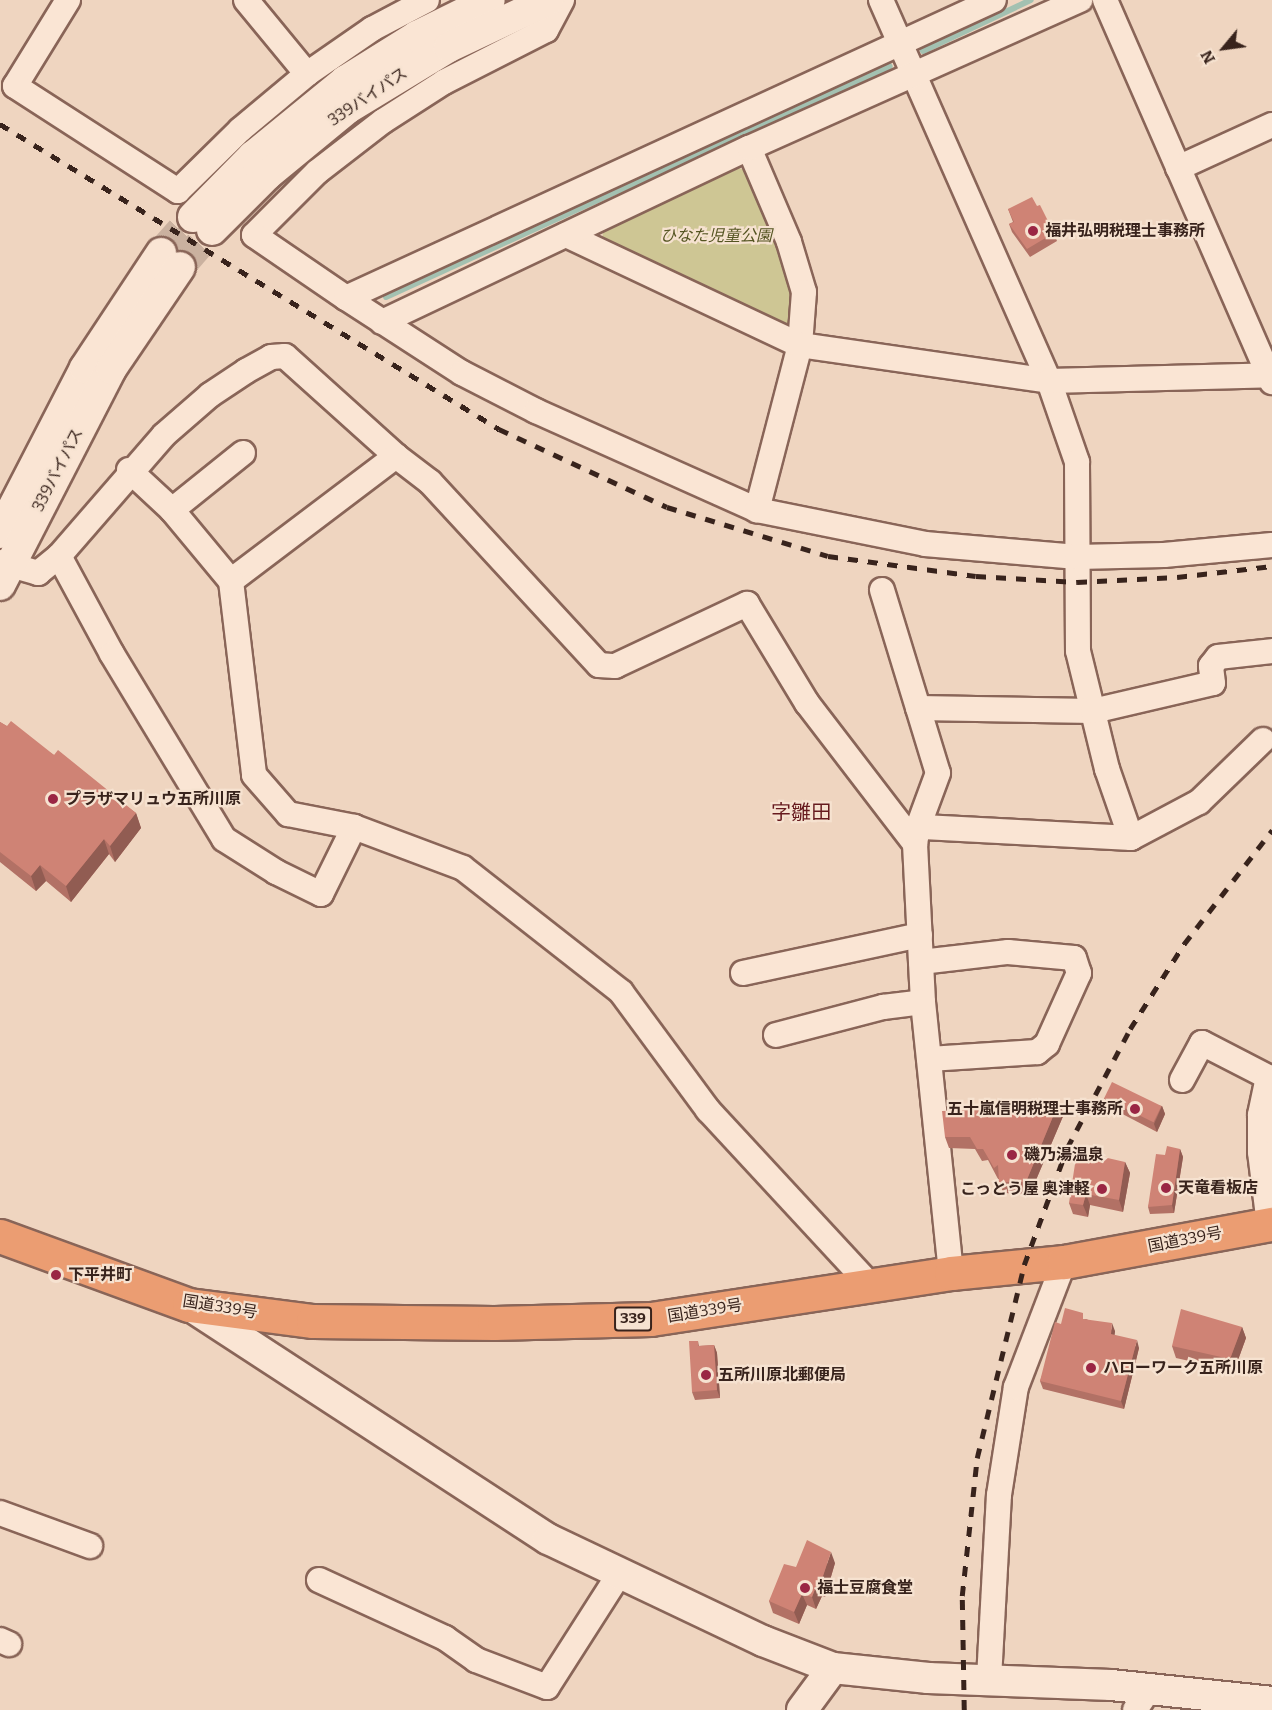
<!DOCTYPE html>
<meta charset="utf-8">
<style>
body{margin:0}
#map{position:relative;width:1272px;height:1710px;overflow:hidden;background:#efd5c0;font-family:Bitter,"Noto Sans JP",serif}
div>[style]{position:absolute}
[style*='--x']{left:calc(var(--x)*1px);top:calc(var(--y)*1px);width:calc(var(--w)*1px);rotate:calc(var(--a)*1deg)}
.green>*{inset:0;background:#cec694}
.stream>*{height:6px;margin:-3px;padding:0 3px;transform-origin:3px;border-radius:3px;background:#a3c1b1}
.tertiary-tunnel>*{height:30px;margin-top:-15px;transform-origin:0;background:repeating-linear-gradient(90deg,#cab19f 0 30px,transparent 0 45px)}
.roads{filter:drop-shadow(2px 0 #896558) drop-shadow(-2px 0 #896558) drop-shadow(0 2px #896558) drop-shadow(0 -2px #896558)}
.minor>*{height:24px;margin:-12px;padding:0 12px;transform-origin:12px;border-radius:12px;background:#fae5d4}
.tertiary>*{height:30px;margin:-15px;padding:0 15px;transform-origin:15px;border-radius:15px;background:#fae5d4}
.trunk>*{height:33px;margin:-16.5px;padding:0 16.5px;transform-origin:16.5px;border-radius:16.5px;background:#eb9d72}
.rail>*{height:4.5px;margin-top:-2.25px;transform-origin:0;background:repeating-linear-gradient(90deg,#38231c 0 10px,transparent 0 20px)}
.wall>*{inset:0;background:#b27165}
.shaded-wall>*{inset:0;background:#915c52}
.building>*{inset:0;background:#cf8375;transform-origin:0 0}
.dots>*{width:16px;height:16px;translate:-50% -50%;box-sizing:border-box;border:3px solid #f6e2d0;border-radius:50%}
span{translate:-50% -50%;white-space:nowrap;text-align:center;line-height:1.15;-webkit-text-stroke:4.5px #f6e2d0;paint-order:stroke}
.shield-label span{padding:2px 4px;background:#f6e2d0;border:2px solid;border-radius:4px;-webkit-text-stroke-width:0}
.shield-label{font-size:15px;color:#38231c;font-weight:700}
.street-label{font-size:16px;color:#38231c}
.poi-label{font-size:16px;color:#38231c;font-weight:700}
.left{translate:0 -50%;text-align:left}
.right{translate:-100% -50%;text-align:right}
.park-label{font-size:16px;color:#552;font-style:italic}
.quarter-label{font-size:20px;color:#661a1e}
.north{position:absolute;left:1194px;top:18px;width:60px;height:60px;-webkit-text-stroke:4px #f6e2d0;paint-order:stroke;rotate:241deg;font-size:16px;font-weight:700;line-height:24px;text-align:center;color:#38231c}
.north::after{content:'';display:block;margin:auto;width:21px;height:27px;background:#38231c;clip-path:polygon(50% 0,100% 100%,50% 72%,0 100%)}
</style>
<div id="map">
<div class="green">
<div style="clip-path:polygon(739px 168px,744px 170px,781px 245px,793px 293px,792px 326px,602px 245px,603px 230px)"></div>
</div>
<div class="stream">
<div style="--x:923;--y:51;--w:119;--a:-25.3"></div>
<div style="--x:386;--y:297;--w:554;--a:-24.62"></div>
</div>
<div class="tertiary-tunnel">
<div style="--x:161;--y:253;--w:48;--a:-48.4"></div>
<div style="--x:180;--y:267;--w:49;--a:-49.1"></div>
</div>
<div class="roads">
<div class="minor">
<div style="--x:68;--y:0;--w:101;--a:121.6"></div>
<div style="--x:15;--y:86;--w:194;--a:32.8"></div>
<div style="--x:178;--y:191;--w:87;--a:-44.5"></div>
<div style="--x:240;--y:130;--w:87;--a:-39.9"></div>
<div style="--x:307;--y:74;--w:79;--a:-34.7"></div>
<div style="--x:372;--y:29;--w:62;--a:-27.8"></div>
<div style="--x:246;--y:0;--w:96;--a:50.5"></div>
<div style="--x:562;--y:0;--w:34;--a:118"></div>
<div style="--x:546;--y:30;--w:114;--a:153"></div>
<div style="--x:444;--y:82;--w:72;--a:147.4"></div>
<div style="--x:383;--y:121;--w:83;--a:142.3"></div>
<div style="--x:317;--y:172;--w:89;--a:135"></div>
<div style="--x:254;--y:235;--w:112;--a:34.4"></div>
<div style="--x:346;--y:298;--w:713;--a:-24.7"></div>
<div style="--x:881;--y:0;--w:416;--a:66.2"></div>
<div style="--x:1049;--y:381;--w:86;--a:70.9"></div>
<div style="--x:1077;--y:462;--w:189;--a:89.7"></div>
<div style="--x:1078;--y:651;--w:122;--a:76.2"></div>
<div style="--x:1107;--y:769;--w:73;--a:70.8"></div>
<div style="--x:1131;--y:838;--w:213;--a:-177"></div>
<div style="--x:918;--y:827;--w:17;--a:100"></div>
<div style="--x:915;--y:844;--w:158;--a:87.1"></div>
<div style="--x:923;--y:1002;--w:272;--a:84.1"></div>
<div style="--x:1105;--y:0;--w:417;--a:66.4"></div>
<div style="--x:749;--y:148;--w:102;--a:66.9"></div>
<div style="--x:789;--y:242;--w:52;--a:73.3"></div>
<div style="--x:804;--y:292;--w:53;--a:94.3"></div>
<div style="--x:800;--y:345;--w:171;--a:104.6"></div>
<div style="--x:1178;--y:168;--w:103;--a:-24.6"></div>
<div style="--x:566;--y:235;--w:259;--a:25.2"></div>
<div style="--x:800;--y:345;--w:252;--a:8.2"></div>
<div style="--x:1049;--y:381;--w:223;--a:-1.5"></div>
<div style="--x:346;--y:298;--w:138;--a:32.9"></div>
<div style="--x:462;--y:373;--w:83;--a:27.2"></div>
<div style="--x:536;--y:411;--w:242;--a:24.1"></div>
<div style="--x:757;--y:510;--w:171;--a:11.4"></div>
<div style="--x:925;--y:544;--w:153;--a:4.9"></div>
<div style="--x:1077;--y:557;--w:87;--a:-1.3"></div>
<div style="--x:1164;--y:555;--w:108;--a:-5.3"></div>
<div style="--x:382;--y:322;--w:406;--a:-25.4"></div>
<div style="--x:749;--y:148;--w:363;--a:-24.1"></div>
<div style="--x:396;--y:456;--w:43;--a:37.4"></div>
<div style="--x:430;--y:482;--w:249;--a:47.3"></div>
<div style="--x:599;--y:665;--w:16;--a:4"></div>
<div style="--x:615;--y:666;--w:146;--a:-25.2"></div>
<div style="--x:747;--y:604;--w:116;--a:58.8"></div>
<div style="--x:807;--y:703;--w:178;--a:52.5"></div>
<div style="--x:129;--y:470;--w:59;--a:42.9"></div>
<div style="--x:172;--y:510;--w:92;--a:50.3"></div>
<div style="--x:172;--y:510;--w:91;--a:-38.8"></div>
<div style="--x:59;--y:556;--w:111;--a:61.6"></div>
<div style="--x:112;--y:654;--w:216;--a:58.8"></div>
<div style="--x:224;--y:839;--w:62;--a:32.4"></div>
<div style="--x:276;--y:872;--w:50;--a:26.1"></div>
<div style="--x:321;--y:894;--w:75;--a:-63.8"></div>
<div style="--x:0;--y:562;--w:40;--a:16"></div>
<div style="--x:38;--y:573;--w:27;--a:-39"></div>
<div style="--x:59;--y:556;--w:160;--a:-49"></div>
<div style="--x:164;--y:435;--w:61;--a:-41"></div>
<div style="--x:210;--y:395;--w:43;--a:-33.7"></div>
<div style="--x:246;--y:371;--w:29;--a:-29"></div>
<div style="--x:271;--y:357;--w:14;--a:-4"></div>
<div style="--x:285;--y:356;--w:149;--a:42"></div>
<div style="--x:396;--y:456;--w:207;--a:142.9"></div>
<div style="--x:231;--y:581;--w:195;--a:83.2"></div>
<div style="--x:254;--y:775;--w:52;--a:48.9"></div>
<div style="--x:288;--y:814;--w:67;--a:11.1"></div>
<div style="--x:354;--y:827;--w:116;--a:20.6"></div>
<div style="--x:463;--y:868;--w:201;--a:38.1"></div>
<div style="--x:621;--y:992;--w:147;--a:53.6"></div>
<div style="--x:708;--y:1110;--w:240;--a:47.2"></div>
<div style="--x:882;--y:590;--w:191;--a:73"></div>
<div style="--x:938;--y:773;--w:58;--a:110.3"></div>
<div style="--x:918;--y:708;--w:175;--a:1"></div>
<div style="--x:1093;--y:711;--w:123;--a:-13.1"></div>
<div style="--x:1213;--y:683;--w:17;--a:-97"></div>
<div style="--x:1211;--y:666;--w:11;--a:-52"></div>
<div style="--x:1218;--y:657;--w:54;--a:-6.3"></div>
<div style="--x:1131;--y:838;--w:77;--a:-27.9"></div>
<div style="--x:1199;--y:802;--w:89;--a:-44.1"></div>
<div style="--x:921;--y:962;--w:88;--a:-6.6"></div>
<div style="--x:1008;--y:952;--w:66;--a:5.2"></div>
<div style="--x:1074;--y:958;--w:16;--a:72"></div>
<div style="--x:1079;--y:973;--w:78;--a:114.3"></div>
<div style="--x:1047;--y:1044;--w:13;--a:141"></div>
<div style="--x:1037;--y:1052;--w:108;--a:176.3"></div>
<div style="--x:743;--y:973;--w:181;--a:-12.1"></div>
<div style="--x:776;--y:1035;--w:111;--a:-14.7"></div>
<div style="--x:883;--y:1007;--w:40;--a:-7.1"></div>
<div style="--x:1182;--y:1080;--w:42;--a:-61.6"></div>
<div style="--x:1202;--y:1043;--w:74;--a:27.3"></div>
<div style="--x:1268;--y:1077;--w:39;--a:102"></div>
<div style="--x:1260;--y:1115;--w:37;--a:90"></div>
<div style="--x:1260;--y:1152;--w:73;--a:82.9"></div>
<div style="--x:0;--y:1513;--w:96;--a:20.1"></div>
<div style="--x:319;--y:1580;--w:139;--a:24.7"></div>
<div style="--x:445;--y:1638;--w:38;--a:35"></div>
<div style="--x:476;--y:1660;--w:76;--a:20.8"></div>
<div style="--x:547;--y:1687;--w:135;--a:-57.4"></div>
<div style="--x:0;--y:1640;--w:10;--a:24"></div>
<div style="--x:989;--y:1679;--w:184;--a:-86.9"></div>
<div style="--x:999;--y:1495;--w:109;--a:-81.1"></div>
<div style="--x:1016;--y:1387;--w:134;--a:-69"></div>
<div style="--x:1135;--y:1710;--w:25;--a:-56"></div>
</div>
<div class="tertiary">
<div style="--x:193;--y:217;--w:86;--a:-45.5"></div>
<div style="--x:253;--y:156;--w:119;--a:-39.2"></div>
<div style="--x:345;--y:81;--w:85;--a:-32"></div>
<div style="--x:417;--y:36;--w:81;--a:-26.3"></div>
<div style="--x:212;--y:230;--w:78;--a:-45"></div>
<div style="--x:267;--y:175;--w:104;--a:-39.5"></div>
<div style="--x:347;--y:109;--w:119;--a:-31.3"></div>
<div style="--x:449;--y:47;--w:110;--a:-25.2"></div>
<div style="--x:0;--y:533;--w:186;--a:-62.7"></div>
<div style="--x:85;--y:368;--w:138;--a:-56.5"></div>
<div style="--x:0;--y:585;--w:243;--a:-62.8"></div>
<div style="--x:111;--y:369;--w:123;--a:-55.9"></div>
<div style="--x:189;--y:1305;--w:429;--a:33.1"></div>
<div style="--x:548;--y:1539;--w:238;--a:25.4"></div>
<div style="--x:763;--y:1641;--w:75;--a:21.1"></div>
<div style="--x:833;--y:1668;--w:96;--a:6"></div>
<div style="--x:928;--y:1678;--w:183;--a:2.2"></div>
<div style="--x:1111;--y:1685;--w:162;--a:6"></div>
<div style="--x:802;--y:1710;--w:52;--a:-53.6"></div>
</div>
<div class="trunk">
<div style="--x:0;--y:1236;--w:201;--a:20.1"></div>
<div style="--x:189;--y:1305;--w:125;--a:7.4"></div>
<div style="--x:313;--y:1321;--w:181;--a:0.6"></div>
<div style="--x:494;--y:1323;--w:157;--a:-1.5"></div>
<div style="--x:651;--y:1319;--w:304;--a:-8.7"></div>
<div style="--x:951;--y:1273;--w:114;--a:-5.6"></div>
<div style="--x:1064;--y:1262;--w:211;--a:-10.4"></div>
</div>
</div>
<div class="rail">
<div style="--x:0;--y:124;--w:585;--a:31.43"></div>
<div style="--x:499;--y:429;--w:185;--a:24.9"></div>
<div style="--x:667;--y:507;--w:168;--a:16.9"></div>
<div style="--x:828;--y:556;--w:149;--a:7.7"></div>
<div style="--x:976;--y:576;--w:101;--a:3.4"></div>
<div style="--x:1077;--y:582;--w:100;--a:-2.9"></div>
<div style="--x:1177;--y:577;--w:96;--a:-6.6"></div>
<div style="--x:964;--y:1710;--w:114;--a:-91"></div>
<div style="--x:962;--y:1596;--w:139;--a:-83.8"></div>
<div style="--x:977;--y:1458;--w:199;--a:-76.3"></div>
<div style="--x:1024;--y:1265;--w:125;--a:-69.8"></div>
<div style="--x:1067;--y:1148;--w:135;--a:-62.1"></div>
<div style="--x:1130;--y:1029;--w:101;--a:-57.6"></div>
<div style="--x:1184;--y:944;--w:144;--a:-52.3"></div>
</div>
<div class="wall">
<div style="clip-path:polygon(1037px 206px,1054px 233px,1057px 241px,1030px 257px,1012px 232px,1009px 224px,1013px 222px,1008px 209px)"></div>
<div style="clip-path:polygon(0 722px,54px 755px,136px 813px,141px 828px,115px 862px,109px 854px,71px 902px,46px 881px,36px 891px,0 862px)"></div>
<div style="clip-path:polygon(1104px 1098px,1162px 1106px,1165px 1114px,1157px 1132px,1107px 1106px)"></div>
<div style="clip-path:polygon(1064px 1114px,1030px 1194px,1003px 1193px,999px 1179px,998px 1179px,988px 1160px,982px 1161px,975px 1149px,949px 1148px,945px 1137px)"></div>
<div style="clip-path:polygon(1180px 1149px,1183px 1157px,1174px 1213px,1150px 1214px,1148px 1207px,1165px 1155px)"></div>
<div style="clip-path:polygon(1125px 1162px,1130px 1173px,1123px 1212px,1090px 1205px,1088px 1217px,1073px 1214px,1069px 1203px)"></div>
<div style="clip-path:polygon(1086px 1319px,1115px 1331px,1114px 1335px,1139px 1348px,1124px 1409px,1043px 1389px,1040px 1381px,1061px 1324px)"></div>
<div style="clip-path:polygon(1242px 1327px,1246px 1338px,1234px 1371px,1176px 1358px,1172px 1346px)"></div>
<div style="clip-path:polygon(698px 1341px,699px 1346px,714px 1345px,717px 1353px,720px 1398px,695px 1400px,692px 1392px)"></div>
<div style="clip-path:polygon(835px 1563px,825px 1597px,822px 1596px,816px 1609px,807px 1605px,799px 1624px,773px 1613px,769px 1601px,796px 1567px)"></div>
</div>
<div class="shaded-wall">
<div style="clip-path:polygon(136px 813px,141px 828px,115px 862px,110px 846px)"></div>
<div style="clip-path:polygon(104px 839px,109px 854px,71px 902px,66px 886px)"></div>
<div style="clip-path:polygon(40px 865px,46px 881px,36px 891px,31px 876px)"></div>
<div style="clip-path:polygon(1059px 1102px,1064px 1114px,1030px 1194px,1026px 1182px)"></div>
<div style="clip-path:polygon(1162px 1106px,1165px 1114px,1157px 1132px,1154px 1124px)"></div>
<div style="clip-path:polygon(1180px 1149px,1183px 1157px,1174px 1213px,1172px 1205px)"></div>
<div style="clip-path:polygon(1125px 1162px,1130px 1173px,1123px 1212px,1119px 1200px)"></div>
<div style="clip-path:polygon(1086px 1194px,1090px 1205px,1088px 1217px,1083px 1205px)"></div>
<div style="clip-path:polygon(1112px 1323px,1115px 1331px,1114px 1342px,1111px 1334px)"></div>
<div style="clip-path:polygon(1242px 1327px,1246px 1338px,1234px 1371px,1230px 1359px)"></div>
<div style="clip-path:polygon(1137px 1340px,1139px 1348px,1124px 1409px,1121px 1401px)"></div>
<div style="clip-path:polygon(714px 1345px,717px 1353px,720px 1398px,717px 1390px)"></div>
<div style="clip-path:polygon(831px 1552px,835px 1563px,825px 1597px,820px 1585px)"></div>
<div style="clip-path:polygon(817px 1584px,822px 1596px,816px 1609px,812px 1597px)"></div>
<div style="clip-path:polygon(802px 1594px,807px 1605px,799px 1624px,794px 1612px)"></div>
</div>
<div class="building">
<div style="clip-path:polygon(1032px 197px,1037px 206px,1040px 205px,1054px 233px,1027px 249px,1009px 224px,1014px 222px,1008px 209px)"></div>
<div style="clip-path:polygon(11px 721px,54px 755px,58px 750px,136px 813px,110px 846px,104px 839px,66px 886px,40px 865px,31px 876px,0 852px,0 722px,7px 726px)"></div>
<div style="left:1112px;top:1082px;width:55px;height:18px;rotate:26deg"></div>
<div style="clip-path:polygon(1059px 1102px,1026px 1182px,999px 1182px,998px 1165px,994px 1168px,983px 1149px,977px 1149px,970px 1137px,945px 1137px,942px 1111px,1027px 1108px,1029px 1103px)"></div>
<div style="clip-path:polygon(1167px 1146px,1180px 1149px,1172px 1205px,1148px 1207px,1156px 1154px,1165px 1155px)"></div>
<div style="clip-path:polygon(1077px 1151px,1125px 1162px,1119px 1200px,1086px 1194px,1083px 1205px,1069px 1203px)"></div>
<div style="clip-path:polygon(1065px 1308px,1083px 1313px,1083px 1319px,1112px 1323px,1111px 1334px,1137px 1340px,1121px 1401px,1040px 1381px,1055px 1322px,1061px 1324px)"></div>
<div style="clip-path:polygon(1181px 1309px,1242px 1327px,1230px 1359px,1172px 1346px)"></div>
<div style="clip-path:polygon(689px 1341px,698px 1341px,698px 1346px,714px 1345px,717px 1390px,692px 1392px)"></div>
<div style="clip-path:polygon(807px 1540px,831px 1552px,820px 1585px,817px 1584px,812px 1597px,802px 1594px,794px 1612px,769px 1601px,784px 1564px,796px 1567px)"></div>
</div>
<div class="dots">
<div style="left:1033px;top:231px;background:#9a2644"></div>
<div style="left:53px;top:799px;background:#9a2644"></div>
<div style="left:1135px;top:1109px;background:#9a2644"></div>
<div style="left:1012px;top:1155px;background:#9a2644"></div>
<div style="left:1166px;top:1188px;background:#9a2644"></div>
<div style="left:1102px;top:1189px;background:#9a2644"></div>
<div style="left:56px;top:1275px;background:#9a2644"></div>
<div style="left:1091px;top:1368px;background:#9a2644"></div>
<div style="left:706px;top:1375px;background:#9a2644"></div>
<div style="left:805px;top:1588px;background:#9a2644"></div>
</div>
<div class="shield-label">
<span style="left:633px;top:1319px">339</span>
</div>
<div class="street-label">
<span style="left:368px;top:97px;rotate:-34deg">339バイパス</span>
<span style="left:58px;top:470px;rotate:-63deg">339バイパス</span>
<span style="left:1185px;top:1240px;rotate:-11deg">国道339号</span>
<span style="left:220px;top:1307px;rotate:9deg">国道339号</span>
<span style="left:705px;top:1311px;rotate:-9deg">国道339号</span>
</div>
<div class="poi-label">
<span class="left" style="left:1045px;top:231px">福井弘明税理士事務所</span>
<span class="left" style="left:65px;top:799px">プラザマリュウ五所川原</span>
<span class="right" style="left:1123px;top:1109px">五十嵐信明税理士事務所</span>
<span class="left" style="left:1024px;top:1155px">磯乃湯温泉</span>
<span class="left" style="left:1178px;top:1188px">天竜看板店</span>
<span class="right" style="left:1090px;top:1189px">こっとう屋 奥津軽</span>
<span class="left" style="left:68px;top:1275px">下平井町</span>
<span class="left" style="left:1103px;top:1368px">ハローワーク五所川原</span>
<span class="left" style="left:718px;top:1375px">五所川原北郵便局</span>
<span class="left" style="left:817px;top:1588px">福士豆腐食堂</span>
</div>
<div class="park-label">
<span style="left:716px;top:236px">ひなた児童公園</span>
</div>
<div class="quarter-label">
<span style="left:801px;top:812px">字雛田</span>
</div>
<div class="north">N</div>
</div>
